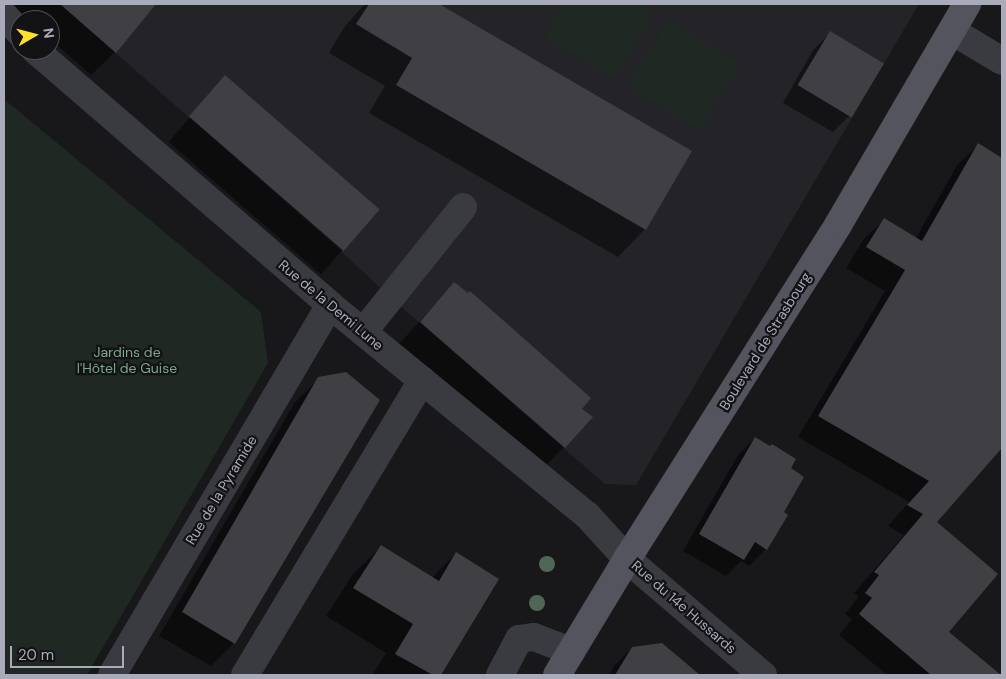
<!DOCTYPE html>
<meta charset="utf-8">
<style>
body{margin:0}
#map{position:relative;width:1006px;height:679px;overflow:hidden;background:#18171a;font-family:"DM Sans",sans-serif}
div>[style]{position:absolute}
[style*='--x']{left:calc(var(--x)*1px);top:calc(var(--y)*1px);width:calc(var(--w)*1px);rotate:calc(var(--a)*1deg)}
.built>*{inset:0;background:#242327}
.green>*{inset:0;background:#1f2822;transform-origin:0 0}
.shadow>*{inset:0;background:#0007;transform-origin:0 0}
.building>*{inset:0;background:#3f3f44;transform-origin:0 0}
.minor>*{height:28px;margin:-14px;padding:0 14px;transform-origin:14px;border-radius:14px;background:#3a3a41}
.major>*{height:28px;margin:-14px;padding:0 14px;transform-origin:14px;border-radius:14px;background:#54545e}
.trees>*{width:16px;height:16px;margin:-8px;border-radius:50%;background:#506657}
span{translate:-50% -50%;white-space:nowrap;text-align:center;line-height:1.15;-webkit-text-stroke:4.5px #131215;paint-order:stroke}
.street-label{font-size:14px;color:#a9abba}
.park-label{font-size:14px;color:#7ea789}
.frame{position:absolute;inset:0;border:5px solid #a9abba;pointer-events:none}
.north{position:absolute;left:10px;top:10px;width:50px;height:50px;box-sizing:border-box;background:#131215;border:1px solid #4f4f57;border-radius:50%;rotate:82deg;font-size:14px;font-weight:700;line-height:20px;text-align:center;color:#a9abba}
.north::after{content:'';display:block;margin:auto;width:18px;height:22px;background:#fee02b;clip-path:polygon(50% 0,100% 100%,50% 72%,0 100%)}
.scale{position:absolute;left:10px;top:646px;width:114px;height:22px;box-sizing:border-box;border:2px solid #a9abba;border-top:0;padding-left:6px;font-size:15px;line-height:18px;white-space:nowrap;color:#a9abba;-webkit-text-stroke:4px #131215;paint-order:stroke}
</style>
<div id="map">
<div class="built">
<div style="clip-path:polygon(60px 4px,919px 4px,636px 485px,605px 484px,391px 298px,342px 252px)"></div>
</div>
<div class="green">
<div style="clip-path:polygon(563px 4px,640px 4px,654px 12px,614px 79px,544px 37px)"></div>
<div style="left:668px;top:20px;width:84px;height:78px;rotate:31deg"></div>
<div style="clip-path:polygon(4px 99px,261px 312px,268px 363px,87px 675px,4px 675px)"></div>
</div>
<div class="shadow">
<div style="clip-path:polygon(10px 4px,135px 4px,146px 13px,115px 52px,91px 75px,50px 39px,50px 20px,29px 20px)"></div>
<div style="clip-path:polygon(365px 4px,437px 4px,691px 151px,645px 229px,618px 257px,369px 113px,385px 86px,329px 53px,345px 26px)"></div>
<div style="clip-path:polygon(830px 33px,882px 63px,850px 115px,833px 132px,783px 103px,813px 50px)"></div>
<div style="left:225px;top:77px;width:202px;height:86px;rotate:41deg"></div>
<div style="clip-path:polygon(978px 145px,1002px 159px,1002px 446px,935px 522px,948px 632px,999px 675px,887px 675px,839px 635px,852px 619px,845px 614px,859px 596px,854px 593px,904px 535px,888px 526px,909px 502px,798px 437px,885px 291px,846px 268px,863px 240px,884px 220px,916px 238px,957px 165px)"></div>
<div style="clip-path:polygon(454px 284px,580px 409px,564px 447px,542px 469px,398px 345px)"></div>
<div style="clip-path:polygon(319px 379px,234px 643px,211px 666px,159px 636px,295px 402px)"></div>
<div style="clip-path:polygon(755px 438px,789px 469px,783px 512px,766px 549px,749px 566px,741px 561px,726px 576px,683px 551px,738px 455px)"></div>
<div style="clip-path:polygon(381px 547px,432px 578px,456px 553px,497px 579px,440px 675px,372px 675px,386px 653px,326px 616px,353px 574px)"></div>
<div style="clip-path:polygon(632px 648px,691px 669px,685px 675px,609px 675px,615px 665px)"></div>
</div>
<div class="building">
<div style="clip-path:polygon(60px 4px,156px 4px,116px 53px)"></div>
<div style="clip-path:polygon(369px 4px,439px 4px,692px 151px,646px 230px,396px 85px,412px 58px,356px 24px)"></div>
<div style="left:830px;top:31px;width:63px;height:63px;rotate:31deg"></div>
<div style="left:225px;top:75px;width:205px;height:55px;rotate:41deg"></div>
<div style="clip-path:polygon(978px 143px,1002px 158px,1002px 448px,937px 522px,998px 574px,949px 632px,1001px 675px,931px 675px,859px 614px,872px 598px,865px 593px,879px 575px,874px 572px,923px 514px,907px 505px,929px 481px,818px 416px,905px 270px,866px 247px,884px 218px,922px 241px)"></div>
<div style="clip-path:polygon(454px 282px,468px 293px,470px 291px,591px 398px,582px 409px,593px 417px,565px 448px,420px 322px)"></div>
<div style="clip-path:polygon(346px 372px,380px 400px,235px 644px,182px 612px,318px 377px)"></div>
<div style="clip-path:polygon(755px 437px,770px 446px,772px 444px,796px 459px,791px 468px,804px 477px,784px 512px,788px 515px,767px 550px,755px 542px,744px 560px,699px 534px)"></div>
<div style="clip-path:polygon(381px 545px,439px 581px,456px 552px,499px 579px,441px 675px,433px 675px,395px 654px,413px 624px,353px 588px)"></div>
<div style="clip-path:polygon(662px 643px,700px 675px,615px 675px,632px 647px)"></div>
</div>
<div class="minor">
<div style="--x:4;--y:15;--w:24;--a:48"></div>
<div style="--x:952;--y:31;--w:58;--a:31"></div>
<div style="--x:35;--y:50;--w:390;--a:40.8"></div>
<div style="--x:330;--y:305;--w:332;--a:39.3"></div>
<div style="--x:587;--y:515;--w:59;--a:47.7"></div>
<div style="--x:627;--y:559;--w:179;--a:40.5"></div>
<div style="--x:363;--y:332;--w:160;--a:-51.3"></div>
<div style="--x:112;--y:675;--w:429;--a:-59.5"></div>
<div style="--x:245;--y:675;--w:344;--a:-59"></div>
<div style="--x:500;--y:675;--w:41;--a:-62.2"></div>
<div style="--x:519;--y:639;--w:15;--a:-8"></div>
<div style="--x:534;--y:637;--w:40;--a:21"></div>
</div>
<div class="major">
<div style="--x:557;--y:675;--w:135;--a:-58.9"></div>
<div style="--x:627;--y:559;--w:395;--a:-57.7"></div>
<div style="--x:838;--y:225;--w:256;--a:-59.7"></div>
</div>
<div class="trees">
<div style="left:547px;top:564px"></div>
<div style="left:537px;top:603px"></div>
</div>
<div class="street-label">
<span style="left:331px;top:305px;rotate:40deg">Rue de la Demi Lune</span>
<span style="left:765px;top:341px;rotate:-58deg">Boulevard de Strasbourg</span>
<span style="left:221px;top:490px;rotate:-59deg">Rue de la Pyramide</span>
<span style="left:684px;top:607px;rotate:41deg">Rue du 14e Hussards</span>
</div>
<div class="park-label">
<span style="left:127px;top:360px">Jardins de<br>l'Hôtel de Guise</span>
</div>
<div class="frame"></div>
<div class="north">N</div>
<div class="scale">20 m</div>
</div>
